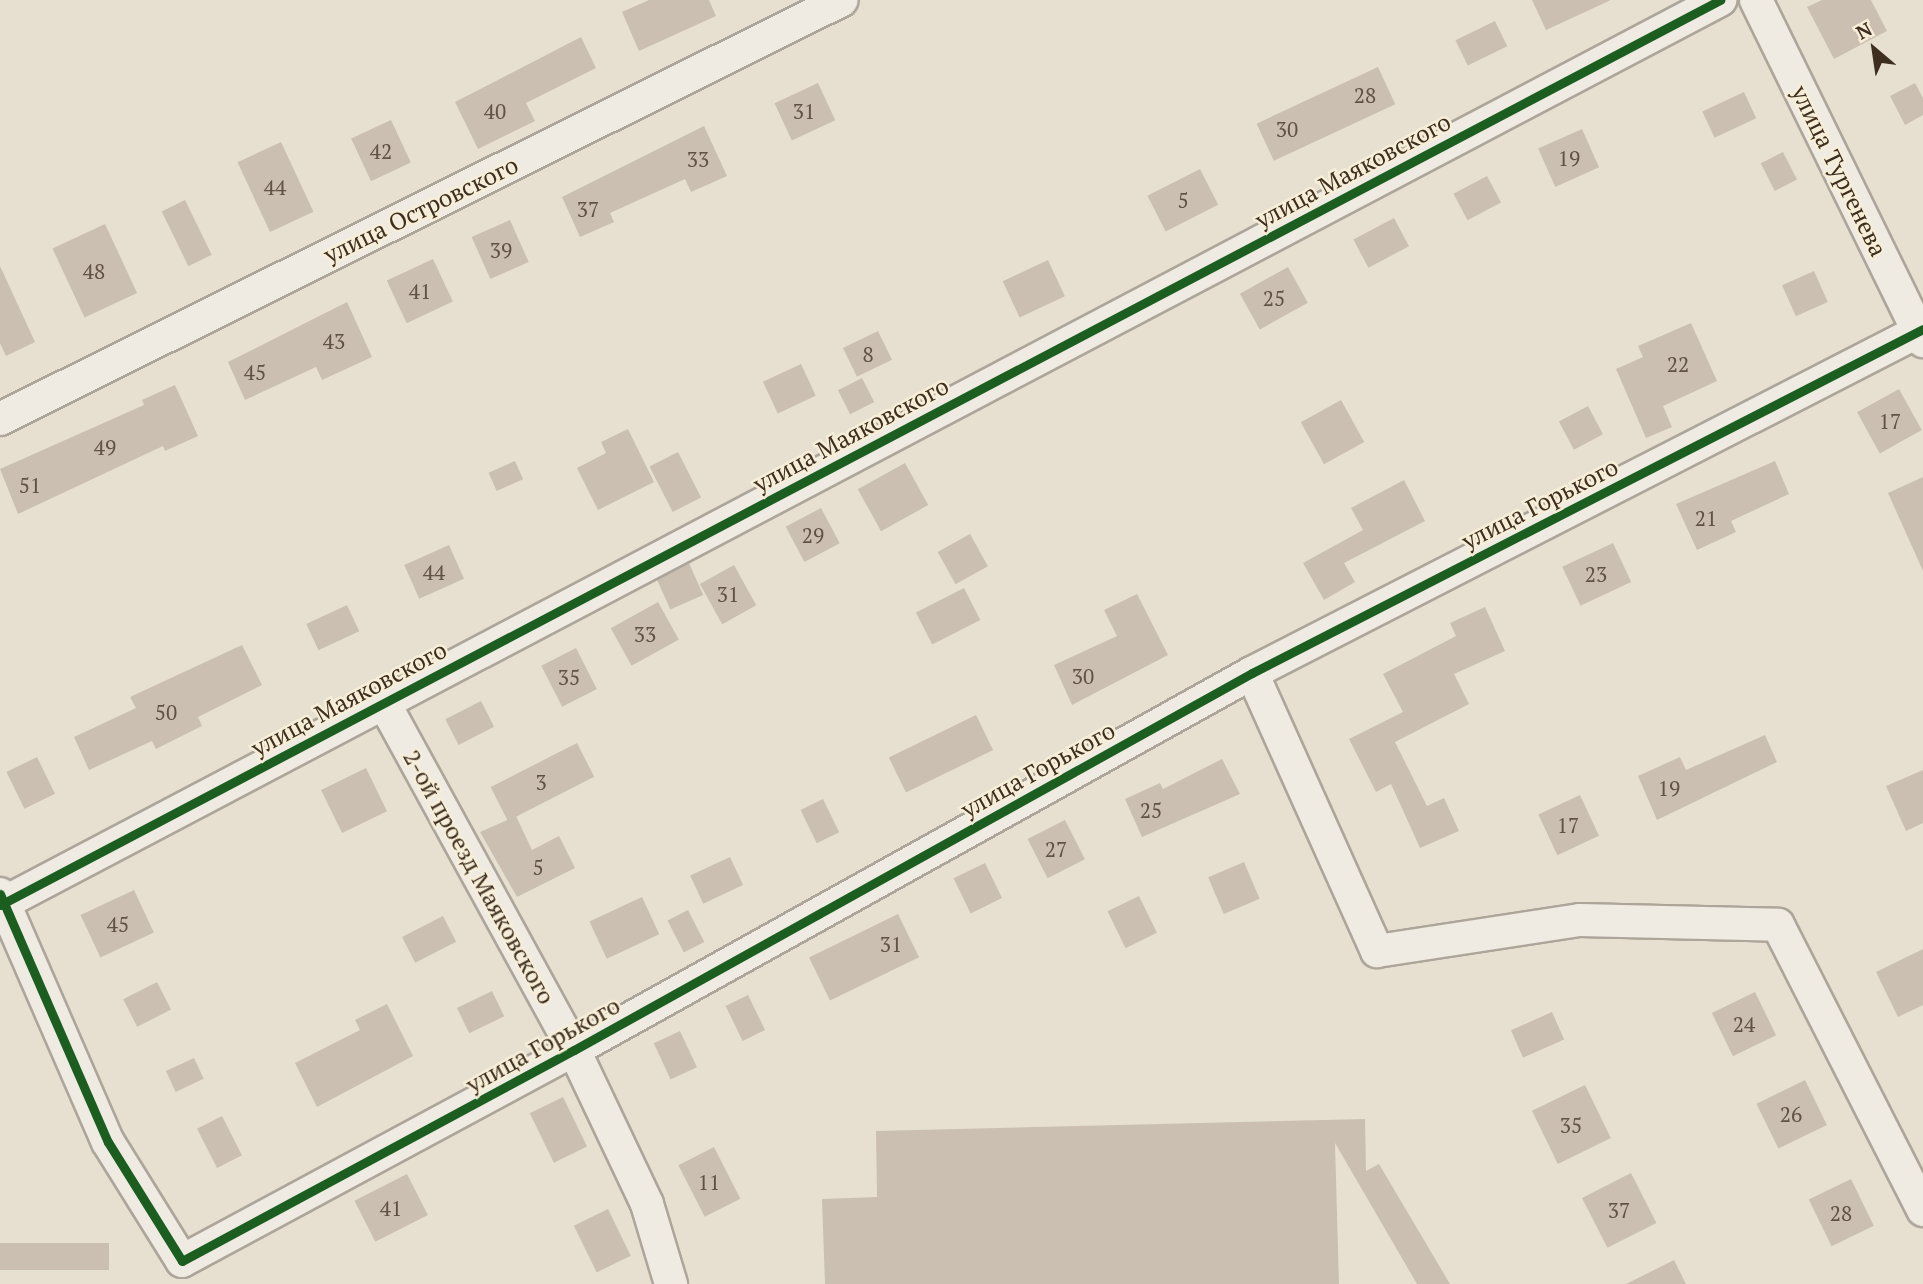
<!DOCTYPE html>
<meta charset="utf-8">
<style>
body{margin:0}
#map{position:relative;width:1923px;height:1284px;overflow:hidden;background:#e7e0d1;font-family:"PT Serif",serif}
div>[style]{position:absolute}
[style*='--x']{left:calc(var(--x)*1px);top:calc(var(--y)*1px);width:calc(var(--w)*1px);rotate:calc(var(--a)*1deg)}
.building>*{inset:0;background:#cbbfb2;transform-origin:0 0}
.roads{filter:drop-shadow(2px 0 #ada599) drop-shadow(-2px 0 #ada599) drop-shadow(0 2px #ada599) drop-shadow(0 -2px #ada599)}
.minor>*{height:32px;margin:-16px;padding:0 16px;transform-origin:16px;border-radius:16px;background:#efebe3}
.cycleway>*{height:9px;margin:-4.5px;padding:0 4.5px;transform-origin:4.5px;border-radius:4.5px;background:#1b5e20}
span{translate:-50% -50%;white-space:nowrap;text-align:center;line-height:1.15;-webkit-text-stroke:5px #f7eed8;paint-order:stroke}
.number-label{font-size:21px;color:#605244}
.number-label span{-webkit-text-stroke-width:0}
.street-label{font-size:24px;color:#3d2e20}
.north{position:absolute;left:1839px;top:14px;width:70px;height:70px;-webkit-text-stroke:5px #f7eed8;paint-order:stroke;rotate:331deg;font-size:19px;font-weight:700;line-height:28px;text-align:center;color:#3d2e20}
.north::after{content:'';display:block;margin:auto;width:24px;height:32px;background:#3d2e20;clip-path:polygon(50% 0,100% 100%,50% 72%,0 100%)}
</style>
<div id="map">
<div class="building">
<div style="clip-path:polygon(649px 0,709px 0,716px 16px,639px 51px,622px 12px)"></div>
<div style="clip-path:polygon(1532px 0,1611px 0,1546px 30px)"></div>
<div style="clip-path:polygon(1822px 0,1871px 0,1887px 31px,1834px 59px,1807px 7px)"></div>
<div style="left:1495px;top:21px;width:28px;height:44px;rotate:64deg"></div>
<div style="clip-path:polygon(581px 37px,596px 68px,526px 103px,535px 121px,478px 149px,455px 102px)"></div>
<div style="left:1378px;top:67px;width:41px;height:134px;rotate:65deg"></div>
<div style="left:818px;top:83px;width:41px;height:48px;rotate:65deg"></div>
<div style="clip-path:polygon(1915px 83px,1923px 98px,1923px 115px,1905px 125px,1890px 96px)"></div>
<div style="left:1744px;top:92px;width:29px;height:46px;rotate:65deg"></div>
<div style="left:391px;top:120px;width:47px;height:44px;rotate:65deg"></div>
<div style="clip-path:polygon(704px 126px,727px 176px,691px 192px,685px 179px,610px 213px,614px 222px,580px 237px,562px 197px)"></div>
<div style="left:1582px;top:129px;width:42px;height:48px;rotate:66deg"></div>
<div style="left:281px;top:142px;width:77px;height:48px;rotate:65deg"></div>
<div style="left:1783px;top:152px;width:31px;height:25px;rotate:63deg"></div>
<div style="left:1200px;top:169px;width:40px;height:59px;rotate:63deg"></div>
<div style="left:1487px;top:176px;width:30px;height:38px;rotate:62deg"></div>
<div style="left:185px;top:200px;width:61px;height:26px;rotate:64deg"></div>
<div style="left:1394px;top:218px;width:32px;height:46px;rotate:62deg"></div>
<div style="left:510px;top:220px;width:46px;height:42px;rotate:66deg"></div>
<div style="left:105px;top:224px;width:76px;height:58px;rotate:65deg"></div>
<div style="left:433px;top:259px;width:47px;height:51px;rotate:65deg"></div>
<div style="left:1048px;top:260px;width:40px;height:50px;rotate:65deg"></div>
<div style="clip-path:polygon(0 266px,35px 342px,6px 356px,0 343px)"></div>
<div style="left:1288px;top:267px;width:41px;height:55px;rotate:61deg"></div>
<div style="left:1814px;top:271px;width:34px;height:35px;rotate:66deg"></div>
<div style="clip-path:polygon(347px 302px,372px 357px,322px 380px,316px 367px,245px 400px,228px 362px)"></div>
<div style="clip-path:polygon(1691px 323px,1717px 381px,1663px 406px,1672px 427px,1646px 438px,1616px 369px,1643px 357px,1638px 346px)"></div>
<div style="left:878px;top:331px;width:32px;height:39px;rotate:64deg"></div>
<div style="left:801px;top:364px;width:35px;height:42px;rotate:65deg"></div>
<div style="left:862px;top:378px;width:27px;height:27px;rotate:63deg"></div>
<div style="clip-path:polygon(175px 385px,198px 436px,165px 451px,163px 446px,18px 514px,0 469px,144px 405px,142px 400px)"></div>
<div style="left:1899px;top:389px;width:47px;height:48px;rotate:61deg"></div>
<div style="left:1341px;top:400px;width:48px;height:46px;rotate:61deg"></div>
<div style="left:1588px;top:406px;width:32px;height:33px;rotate:62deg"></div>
<div style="clip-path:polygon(628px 429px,654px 482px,598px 510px,577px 468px,606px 453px,601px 442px)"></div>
<div style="left:678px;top:452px;width:51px;height:32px;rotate:63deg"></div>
<div style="left:515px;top:461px;width:20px;height:29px;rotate:66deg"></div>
<div style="clip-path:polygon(1775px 461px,1789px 494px,1731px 521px,1736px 532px,1697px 550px,1676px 504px)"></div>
<div style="left:905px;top:463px;width:48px;height:54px;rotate:61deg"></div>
<div style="clip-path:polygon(1923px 477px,1923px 571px,1888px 493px)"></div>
<div style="clip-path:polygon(1404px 480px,1425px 521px,1344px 563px,1355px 582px,1324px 600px,1303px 563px,1363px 530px,1351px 508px)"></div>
<div style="left:821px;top:508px;width:40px;height:40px;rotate:62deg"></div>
<div style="left:970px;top:534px;width:37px;height:37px;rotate:61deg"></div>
<div style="left:1613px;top:543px;width:43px;height:56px;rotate:65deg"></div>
<div style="left:449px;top:545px;width:37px;height:49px;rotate:66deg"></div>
<div style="left:689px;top:563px;width:35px;height:36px;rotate:66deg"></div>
<div style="left:734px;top:565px;width:46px;height:39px;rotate:61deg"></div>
<div style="left:964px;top:588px;width:36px;height:54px;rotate:63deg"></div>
<div style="clip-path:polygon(1137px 594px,1168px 655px,1072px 705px,1054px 665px,1117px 636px,1104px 610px)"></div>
<div style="left:658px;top:602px;width:43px;height:54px;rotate:61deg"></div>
<div style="left:347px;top:605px;width:29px;height:45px;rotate:65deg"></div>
<div style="clip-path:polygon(1485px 607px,1505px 651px,1454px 674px,1469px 704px,1395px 742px,1427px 806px,1444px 798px,1459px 831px,1420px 848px,1391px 784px,1376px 792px,1349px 739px,1403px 712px,1383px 674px,1456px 636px,1450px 623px)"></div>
<div style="clip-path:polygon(242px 645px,262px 685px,198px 717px,202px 726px,156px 749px,152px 741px,89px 770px,74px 737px,136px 708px,130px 697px)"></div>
<div style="left:576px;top:648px;width:46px;height:39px;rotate:63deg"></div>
<div style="left:481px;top:701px;width:29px;height:40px;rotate:63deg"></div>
<div style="left:976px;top:715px;width:39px;height:97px;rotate:64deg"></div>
<div style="clip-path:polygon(1765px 735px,1777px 762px,1657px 820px,1638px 776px,1680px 757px,1686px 770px)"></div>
<div style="left:577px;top:743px;width:38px;height:97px;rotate:63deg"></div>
<div style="left:37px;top:757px;width:41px;height:34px;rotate:64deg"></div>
<div style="clip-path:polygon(1222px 759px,1240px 794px,1142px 837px,1125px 799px,1160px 783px,1163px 789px)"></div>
<div style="left:366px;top:768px;width:48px;height:50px;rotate:64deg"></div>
<div style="clip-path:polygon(1923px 770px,1923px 823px,1906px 831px,1886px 786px)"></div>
<div style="left:1580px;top:795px;width:45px;height:46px;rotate:65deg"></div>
<div style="left:823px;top:799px;width:37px;height:25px;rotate:64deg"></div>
<div style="clip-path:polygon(516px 816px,532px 850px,559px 836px,575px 868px,517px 897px,480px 832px)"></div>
<div style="left:1065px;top:820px;width:44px;height:42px;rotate:63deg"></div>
<div style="left:730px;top:857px;width:31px;height:44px;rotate:65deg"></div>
<div style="left:1244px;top:862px;width:40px;height:39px;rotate:67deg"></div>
<div style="left:985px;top:863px;width:39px;height:35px;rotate:64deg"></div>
<div style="left:134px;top:890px;width:47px;height:59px;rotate:65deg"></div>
<div style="left:1139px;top:896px;width:41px;height:35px;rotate:64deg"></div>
<div style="left:642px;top:897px;width:41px;height:58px;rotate:65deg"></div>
<div style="left:688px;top:910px;width:36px;height:23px;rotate:63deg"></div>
<div style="left:898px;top:914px;width:48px;height:99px;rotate:64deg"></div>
<div style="left:443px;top:916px;width:29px;height:46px;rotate:63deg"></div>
<div style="clip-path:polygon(1923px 949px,1923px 1005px,1898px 1017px,1876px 972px)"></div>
<div style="left:157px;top:982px;width:31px;height:38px;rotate:63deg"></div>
<div style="left:492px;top:991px;width:28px;height:39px;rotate:64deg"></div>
<div style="left:1755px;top:992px;width:48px;height:48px;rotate:64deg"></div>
<div style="left:748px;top:995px;width:39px;height:25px;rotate:64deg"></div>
<div style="clip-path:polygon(387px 1004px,413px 1056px,317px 1107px,295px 1063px,360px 1030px,355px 1020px)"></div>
<div style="left:1552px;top:1012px;width:30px;height:45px;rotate:66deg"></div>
<div style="left:680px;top:1031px;width:40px;height:29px;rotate:65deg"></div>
<div style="left:194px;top:1058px;width:23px;height:31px;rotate:65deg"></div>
<div style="left:1805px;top:1080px;width:50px;height:54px;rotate:64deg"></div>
<div style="left:1585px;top:1085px;width:59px;height:59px;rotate:64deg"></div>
<div style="left:563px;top:1097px;width:55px;height:37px;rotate:64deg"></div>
<div style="left:222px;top:1116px;width:44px;height:28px;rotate:63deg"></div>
<div style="clip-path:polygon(1365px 1119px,1366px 1171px,1379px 1164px,1450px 1284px,1417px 1284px,1335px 1143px,1339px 1284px,825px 1284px,822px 1199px,877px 1197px,876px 1131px)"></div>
<div style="left:714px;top:1147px;width:58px;height:40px;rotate:63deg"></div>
<div style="left:1631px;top:1173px;width:56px;height:55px;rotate:63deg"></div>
<div style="left:407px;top:1174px;width:46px;height:59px;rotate:63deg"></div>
<div style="left:1851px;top:1179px;width:52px;height:47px;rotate:64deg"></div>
<div style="left:608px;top:1209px;width:52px;height:38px;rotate:64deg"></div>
<div style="left:109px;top:1243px;width:27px;height:109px;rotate:90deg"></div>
<div style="clip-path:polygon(1674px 1260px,1686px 1284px,1626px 1284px)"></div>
</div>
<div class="roads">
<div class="minor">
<div style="--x:1756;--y:0;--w:380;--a:63.9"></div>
<div style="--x:0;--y:419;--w:940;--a:-26.46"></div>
<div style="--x:1252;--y:673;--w:305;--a:65.8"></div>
<div style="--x:1377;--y:951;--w:205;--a:-8.7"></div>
<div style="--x:1580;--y:920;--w:198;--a:1.4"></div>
<div style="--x:1778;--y:925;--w:320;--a:63"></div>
<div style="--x:384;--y:703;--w:396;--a:61.3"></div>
<div style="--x:574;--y:1050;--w:170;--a:64.6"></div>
<div style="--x:647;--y:1204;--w:84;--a:73.3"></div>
<div style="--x:0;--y:894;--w:270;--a:66.5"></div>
<div style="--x:108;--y:1142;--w:140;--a:58.1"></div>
<div style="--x:182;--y:1261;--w:445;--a:-28.3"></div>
<div style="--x:574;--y:1050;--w:776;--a:-29.08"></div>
<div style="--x:1252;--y:673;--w:754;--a:-27.14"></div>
<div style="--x:0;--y:905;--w:1944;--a:-27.75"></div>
</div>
</div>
<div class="cycleway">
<div style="--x:0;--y:894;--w:270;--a:66.5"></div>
<div style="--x:108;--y:1142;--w:140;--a:58.1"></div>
<div style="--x:182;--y:1261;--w:445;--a:-28.3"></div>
<div style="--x:574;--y:1050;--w:776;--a:-29.08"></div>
<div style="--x:1252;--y:673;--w:754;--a:-27.14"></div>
<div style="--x:0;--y:905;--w:1944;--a:-27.75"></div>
</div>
<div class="number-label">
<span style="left:1365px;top:95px">28</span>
<span style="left:495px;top:111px">40</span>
<span style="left:804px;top:111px">31</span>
<span style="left:1287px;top:129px">30</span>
<span style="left:381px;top:151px">42</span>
<span style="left:1569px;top:158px">19</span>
<span style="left:698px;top:159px">33</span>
<span style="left:275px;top:187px">44</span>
<span style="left:1183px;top:200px">5</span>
<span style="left:588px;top:209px">37</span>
<span style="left:501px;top:250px">39</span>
<span style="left:94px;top:271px">48</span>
<span style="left:420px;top:291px">41</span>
<span style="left:1274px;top:298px">25</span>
<span style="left:334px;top:341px">43</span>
<span style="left:868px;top:354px">8</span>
<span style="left:1678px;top:364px">22</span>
<span style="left:255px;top:372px">45</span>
<span style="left:1890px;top:421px">17</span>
<span style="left:105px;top:447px">49</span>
<span style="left:30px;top:485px">51</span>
<span style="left:1706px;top:518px">21</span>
<span style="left:813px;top:535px">29</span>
<span style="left:434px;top:572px">44</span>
<span style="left:1596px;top:574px">23</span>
<span style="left:728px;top:594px">31</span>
<span style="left:645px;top:634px">33</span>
<span style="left:1083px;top:676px">30</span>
<span style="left:569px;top:677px">35</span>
<span style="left:166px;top:712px">50</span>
<span style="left:541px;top:782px">3</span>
<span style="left:1669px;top:788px">19</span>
<span style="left:1151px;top:810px">25</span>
<span style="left:1568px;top:825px">17</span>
<span style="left:1056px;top:849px">27</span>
<span style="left:538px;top:867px">5</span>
<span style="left:118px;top:924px">45</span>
<span style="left:891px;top:944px">31</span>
<span style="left:1744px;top:1024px">24</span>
<span style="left:1791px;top:1114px">26</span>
<span style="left:1571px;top:1125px">35</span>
<span style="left:709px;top:1182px">11</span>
<span style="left:391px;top:1208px">41</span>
<span style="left:1619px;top:1210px">37</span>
<span style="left:1841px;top:1213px">28</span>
</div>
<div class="street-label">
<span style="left:1353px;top:171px;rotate:-28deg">улица Маяковского</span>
<span style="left:1839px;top:171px;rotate:64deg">улица Тургенева</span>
<span style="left:421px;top:210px;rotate:-26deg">улица Островского</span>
<span style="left:851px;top:435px;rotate:-28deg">улица Маяковского</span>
<span style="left:1540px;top:504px;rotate:-27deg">улица Горького</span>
<span style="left:349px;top:699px;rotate:-28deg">улица Маяковского</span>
<span style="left:1038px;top:770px;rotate:-29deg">улица Горького</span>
<span style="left:479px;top:877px;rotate:61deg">2-ой проезд Маяковского</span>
<span style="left:543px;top:1045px;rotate:-29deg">улица Горького</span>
</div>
<div class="north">N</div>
</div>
